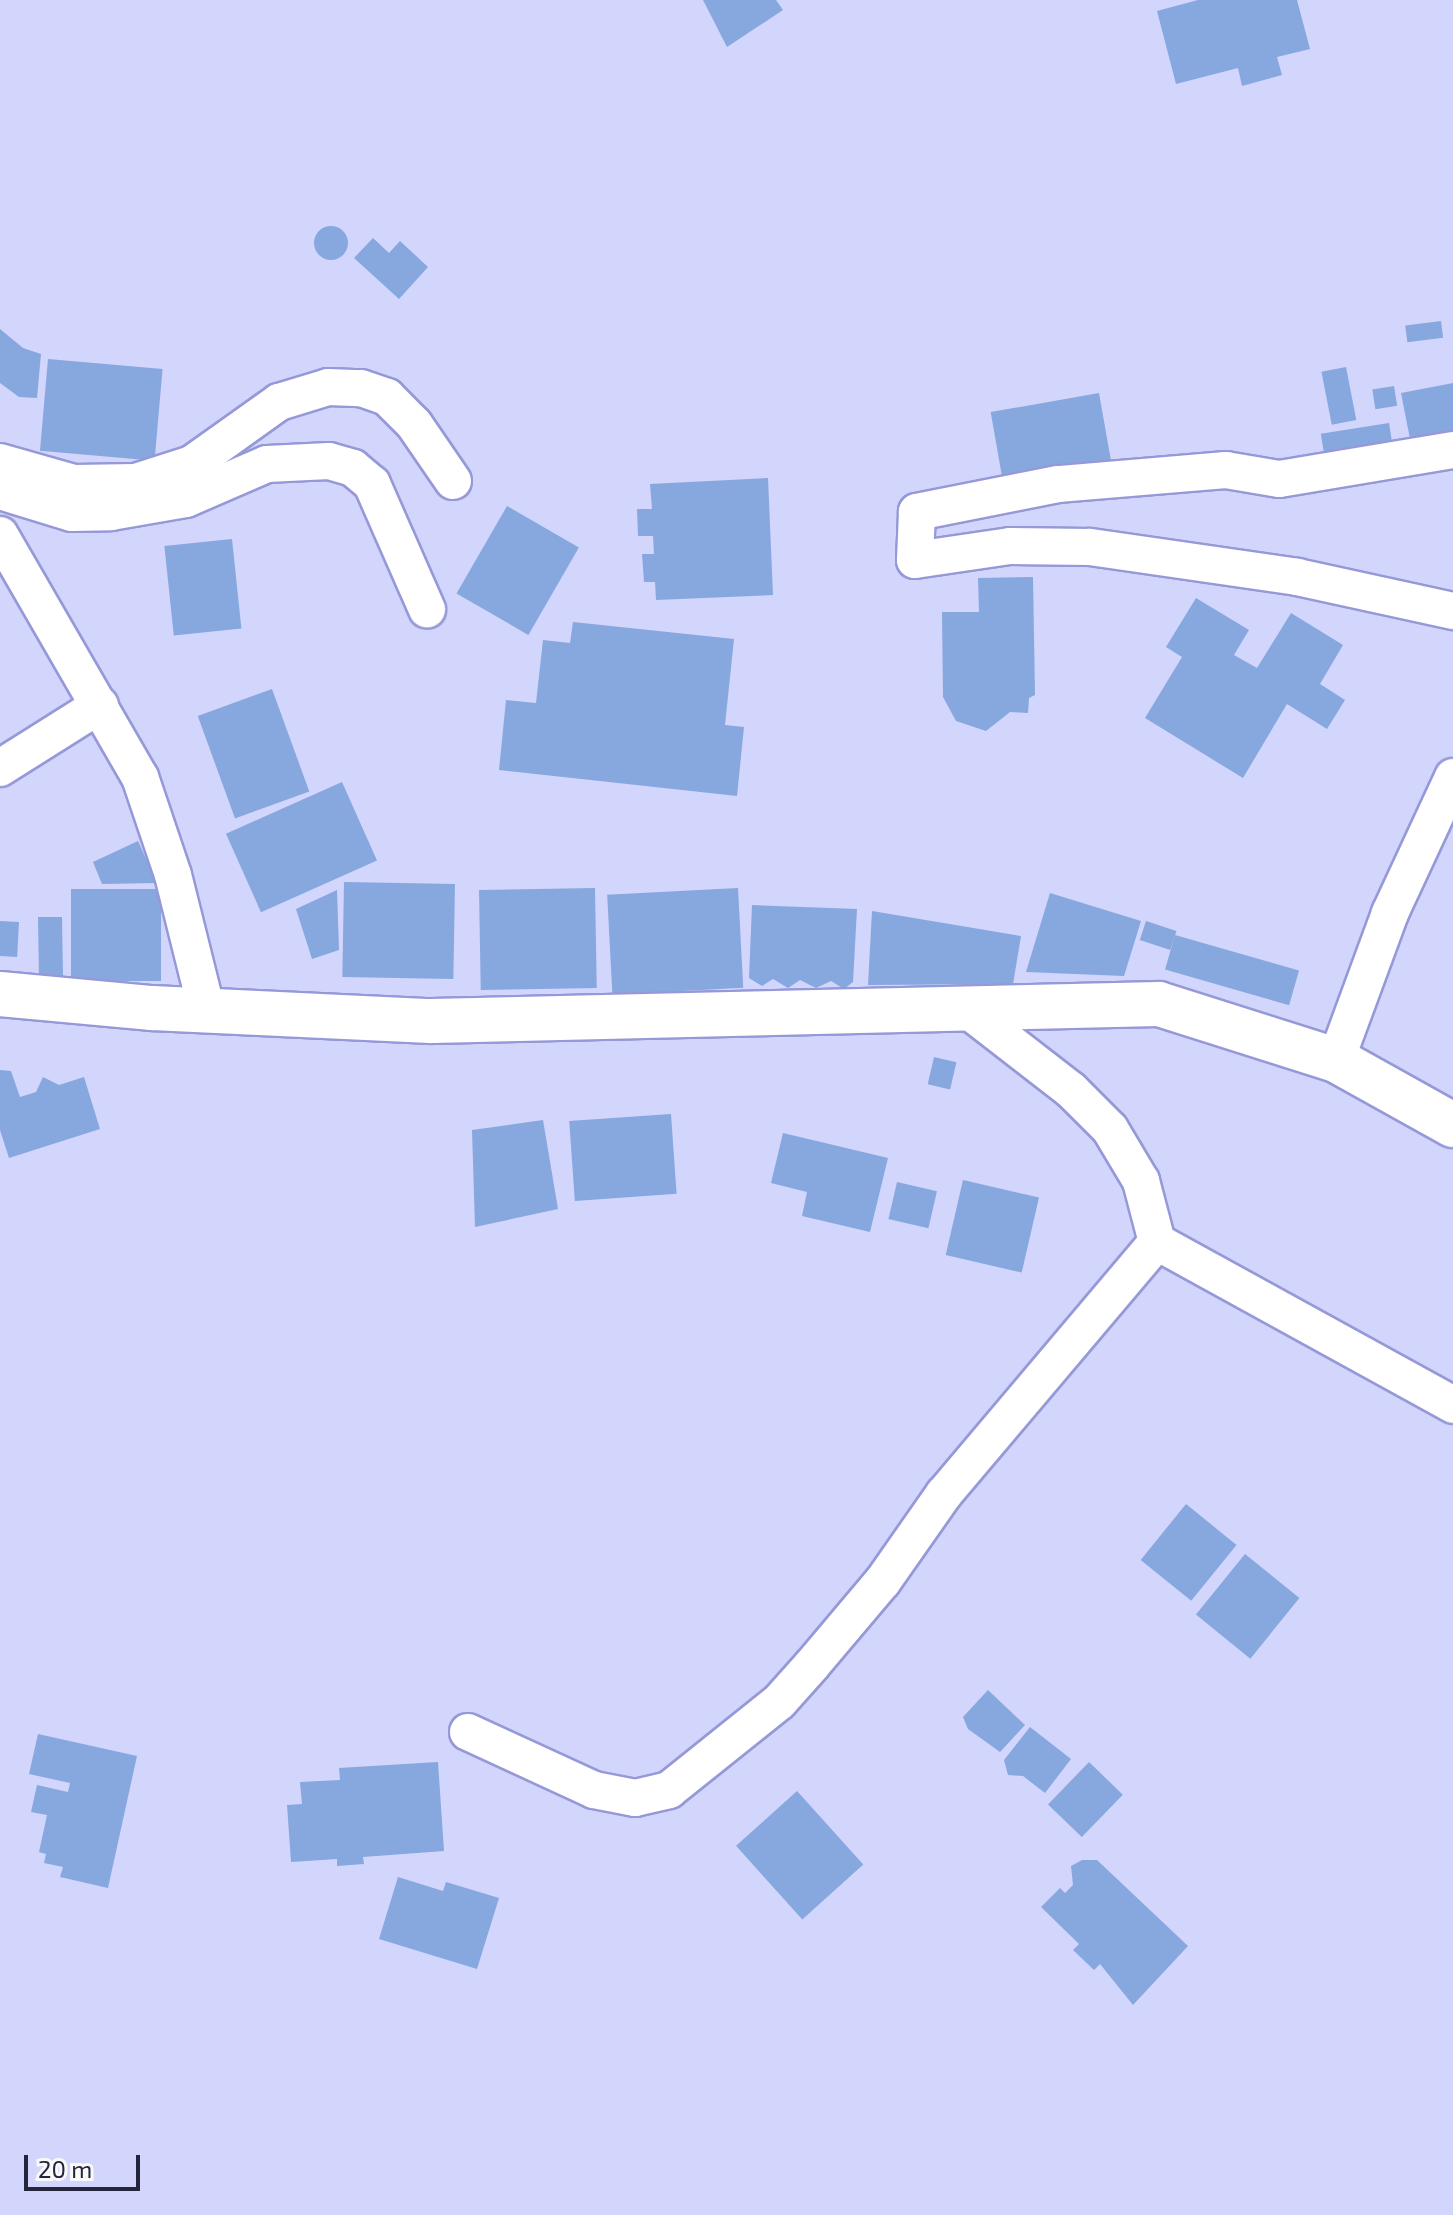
<!DOCTYPE html>
<style>
body{margin:0}
#map{position:relative;width:1453px;height:2215px;overflow:hidden;background:#d2d5fc;font-family:"Exo 2",sans-serif}
div>[style]{position:absolute}
[style*='--x']{left:calc(var(--x)*1px);top:calc(var(--y)*1px);width:calc(var(--w)*1px);rotate:calc(var(--a)*1deg)}
.building>*{inset:0;background:#87a7df;transform-origin:0 0}
.round{border-radius:50%}
.roads{filter:drop-shadow(2px 0 #9699d7) drop-shadow(-2px 0 #9699d7) drop-shadow(0 2px #9699d7) drop-shadow(0 -2px #9699d7)}
.minor>*{height:36px;margin:-18px;padding:0 18px;transform-origin:18px;border-radius:18px;background:#fff}
.secondary>*{height:44px;margin:-22px;padding:0 22px;transform-origin:22px;border-radius:22px;background:#fff}
span{translate:-50% -50%;white-space:nowrap;text-align:center;line-height:1.15;-webkit-text-stroke:7px #f9f9f9;paint-order:stroke}
.scale{position:absolute;left:24px;top:2155px;width:116px;height:36px;box-sizing:border-box;border:4px solid #24243d;border-top:0;padding-left:10px;font-size:24px;line-height:28px;white-space:nowrap;color:#24243d;-webkit-text-stroke:6px #f9f9f9;paint-order:stroke}
</style>
<div id="map">
<div class="building">
<div style="clip-path:polygon(703px 0,776px 0,783px 10px,727px 47px)"></div>
<div style="clip-path:polygon(1198px 0,1297px 0,1310px 49px,1277px 57px,1282px 75px,1242px 86px,1238px 68px,1176px 84px,1157px 11px)"></div>
<div class="round" style="left:314px;top:226px;width:34px;height:34px"></div>
<div style="clip-path:polygon(373px 238px,389px 253px,400px 241px,428px 267px,399px 299px,354px 258px)"></div>
<div style="left:1441px;top:321px;width:17px;height:36px;rotate:83deg"></div>
<div style="clip-path:polygon(0 329px,23px 348px,41px 354px,37px 398px,19px 397px,0 383px)"></div>
<div style="left:48px;top:359px;width:115px;height:92px;rotate:5deg"></div>
<div style="left:1346px;top:367px;width:54px;height:25px;rotate:79deg"></div>
<div style="clip-path:polygon(1453px 383px,1453px 431px,1410px 439px,1401px 393px)"></div>
<div style="left:1394px;top:386px;width:20px;height:22px;rotate:81deg"></div>
<div style="left:1099px;top:393px;width:76px;height:110px;rotate:80deg"></div>
<div style="left:1389px;top:423px;width:26px;height:69px;rotate:81deg"></div>
<div style="clip-path:polygon(768px 478px,773px 595px,656px 600px,655px 582px,644px 582px,642px 554px,654px 554px,653px 536px,638px 536px,637px 509px,652px 509px,650px 484px)"></div>
<div style="left:507px;top:506px;width:83px;height:101px;rotate:30deg"></div>
<div style="left:232px;top:539px;width:90px;height:68px;rotate:84deg"></div>
<div style="clip-path:polygon(1033px 577px,1035px 695px,1029px 698px,1028px 713px,1010px 712px,986px 731px,956px 721px,943px 697px,942px 612px,979px 612px,978px 578px)"></div>
<div style="clip-path:polygon(1196px 598px,1249px 630px,1234px 655px,1257px 668px,1291px 613px,1343px 645px,1320px 684px,1345px 700px,1327px 729px,1287px 704px,1243px 778px,1145px 718px,1182px 657px,1166px 647px)"></div>
<div style="clip-path:polygon(573px 622px,734px 639px,725px 725px,744px 727px,737px 796px,499px 770px,506px 700px,536px 703px,543px 640px,570px 643px)"></div>
<div style="left:272px;top:689px;width:109px;height:79px;rotate:70deg"></div>
<div style="left:342px;top:782px;width:86px;height:127px;rotate:66deg"></div>
<div style="clip-path:polygon(138px 841px,157px 883px,102px 884px,93px 862px)"></div>
<div style="left:344px;top:882px;width:111px;height:95px;rotate:1deg"></div>
<div style="left:595px;top:888px;width:100px;height:116px;rotate:89deg"></div>
<div style="left:738px;top:888px;width:100px;height:131px;rotate:87deg"></div>
<div style="left:71px;top:889px;width:90px;height:92px"></div>
<div style="clip-path:polygon(337px 890px,339px 950px,312px 959px,296px 909px)"></div>
<div style="clip-path:polygon(1050px 893px,1141px 921px,1124px 976px,1026px 972px)"></div>
<div style="clip-path:polygon(752px 905px,857px 909px,853px 982px,844px 989px,831px 981px,816px 988px,800px 980px,788px 988px,773px 979px,762px 986px,749px 978px)"></div>
<div style="clip-path:polygon(872px 911px,1021px 936px,1013px 984px,868px 985px)"></div>
<div style="clip-path:polygon(38px 917px,62px 917px,63px 978px,52px 984px,39px 978px)"></div>
<div style="left:0;top:921px;width:19px;height:35px;rotate:3deg"></div>
<div style="left:1146px;top:921px;width:32px;height:20px;rotate:18deg"></div>
<div style="left:1175px;top:935px;width:129px;height:36px;rotate:16deg"></div>
<div style="left:934px;top:1057px;width:23px;height:28px;rotate:13deg"></div>
<div style="clip-path:polygon(0 1070px,11px 1071px,20px 1097px,36px 1092px,43px 1077px,59px 1085px,84px 1077px,100px 1129px,9px 1158px,0 1130px)"></div>
<div style="left:671px;top:1114px;width:80px;height:102px;rotate:86deg"></div>
<div style="clip-path:polygon(543px 1120px,558px 1209px,475px 1227px,472px 1130px)"></div>
<div style="clip-path:polygon(783px 1133px,888px 1158px,870px 1232px,802px 1216px,807px 1192px,771px 1183px)"></div>
<div style="left:963px;top:1180px;width:78px;height:77px;rotate:13deg"></div>
<div style="left:897px;top:1182px;width:41px;height:38px;rotate:13deg"></div>
<div style="left:1186px;top:1504px;width:65px;height:72px;rotate:39deg"></div>
<div style="left:1245px;top:1554px;width:70px;height:78px;rotate:39deg"></div>
<div style="clip-path:polygon(988px 1690px,1025px 1725px,1000px 1752px,968px 1729px,963px 1717px)"></div>
<div style="clip-path:polygon(1030px 1727px,1071px 1759px,1045px 1793px,1023px 1776px,1008px 1775px,1004px 1760px)"></div>
<div style="clip-path:polygon(38px 1734px,137px 1756px,108px 1888px,60px 1877px,63px 1867px,44px 1863px,46px 1854px,39px 1852px,47px 1815px,31px 1812px,37px 1785px,68px 1792px,70px 1783px,29px 1774px)"></div>
<div style="clip-path:polygon(438px 1762px,444px 1851px,363px 1857px,364px 1864px,337px 1866px,337px 1859px,291px 1862px,287px 1805px,302px 1804px,300px 1782px,340px 1780px,339px 1768px)"></div>
<div style="left:1089px;top:1762px;width:47px;height:59px;rotate:44deg"></div>
<div style="left:797px;top:1791px;width:99px;height:82px;rotate:48deg"></div>
<div style="clip-path:polygon(1082px 1860px,1097px 1860px,1188px 1946px,1133px 2005px,1100px 1964px,1094px 1970px,1073px 1950px,1079px 1944px,1041px 1907px,1060px 1888px,1065px 1893px,1073px 1885px,1071px 1866px)"></div>
<div style="clip-path:polygon(398px 1877px,443px 1891px,446px 1882px,499px 1898px,477px 1969px,379px 1939px)"></div>
</div>
<div class="roads">
<div class="minor">
<div style="--x:1453;--y:450;--w:176;--a:170.5"></div>
<div style="--x:1279;--y:479;--w:54;--a:-170.4"></div>
<div style="--x:1226;--y:470;--w:169;--a:175.2"></div>
<div style="--x:1058;--y:484;--w:144;--a:168.8"></div>
<div style="--x:917;--y:512;--w:48;--a:92.4"></div>
<div style="--x:915;--y:560;--w:96;--a:-8.4"></div>
<div style="--x:1010;--y:546;--w:80;--a:0.7"></div>
<div style="--x:1090;--y:547;--w:209;--a:8.2"></div>
<div style="--x:1297;--y:577;--w:160;--a:12.3"></div>
<div style="--x:0;--y:462;--w:77;--a:15.8"></div>
<div style="--x:74;--y:483;--w:62;--a:-0.9"></div>
<div style="--x:136;--y:482;--w:59;--a:-17.8"></div>
<div style="--x:192;--y:464;--w:107;--a:-35.5"></div>
<div style="--x:279;--y:402;--w:51;--a:-17"></div>
<div style="--x:328;--y:387;--w:33;--a:2"></div>
<div style="--x:361;--y:388;--w:28;--a:19"></div>
<div style="--x:387;--y:397;--w:38;--a:45"></div>
<div style="--x:414;--y:424;--w:69;--a:55.6"></div>
<div style="--x:0;--y:491;--w:75;--a:17"></div>
<div style="--x:72;--y:513;--w:39;--a:-1"></div>
<div style="--x:111;--y:512;--w:76;--a:-9.8"></div>
<div style="--x:186;--y:499;--w:88;--a:-23.4"></div>
<div style="--x:267;--y:464;--w:62;--a:-2.8"></div>
<div style="--x:329;--y:461;--w:25;--a:16"></div>
<div style="--x:353;--y:468;--w:25;--a:40"></div>
<div style="--x:372;--y:484;--w:137;--a:66.3"></div>
<div style="--x:0;--y:535;--w:280;--a:60"></div>
<div style="--x:140;--y:777;--w:103;--a:71.4"></div>
<div style="--x:173;--y:875;--w:140;--a:76"></div>
<div style="--x:0;--y:768;--w:118;--a:-32.2"></div>
<div style="--x:969;--y:1011;--w:129;--a:37.8"></div>
<div style="--x:1071;--y:1090;--w:55;--a:45"></div>
<div style="--x:1110;--y:1129;--w:61;--a:59.2"></div>
<div style="--x:1141;--y:1181;--w:63;--a:75.3"></div>
<div style="--x:1157;--y:1242;--w:338;--a:28.8"></div>
<div style="--x:1336;--y:1060;--w:157;--a:-69.8"></div>
<div style="--x:1390;--y:913;--w:150;--a:-65.1"></div>
<div style="--x:468;--y:1732;--w:139;--a:24.7"></div>
<div style="--x:594;--y:1790;--w:42;--a:11"></div>
<div style="--x:635;--y:1798;--w:35;--a:-13"></div>
<div style="--x:669;--y:1790;--w:141;--a:-38.7"></div>
<div style="--x:779;--y:1702;--w:50;--a:-48.3"></div>
<div style="--x:812;--y:1665;--w:110;--a:-49.8"></div>
<div style="--x:883;--y:1581;--w:106;--a:-55"></div>
<div style="--x:944;--y:1494;--w:330;--a:-49.8"></div>
</div>
<div class="secondary">
<div style="--x:0;--y:994;--w:153;--a:5.3"></div>
<div style="--x:152;--y:1008;--w:279;--a:2.7"></div>
<div style="--x:431;--y:1021;--w:728;--a:-1.34"></div>
<div style="--x:1159;--y:1004;--w:186;--a:17.6"></div>
<div style="--x:1336;--y:1060;--w:134;--a:29.1"></div>
</div>
</div>
<div class="scale">20 m</div>
</div>
